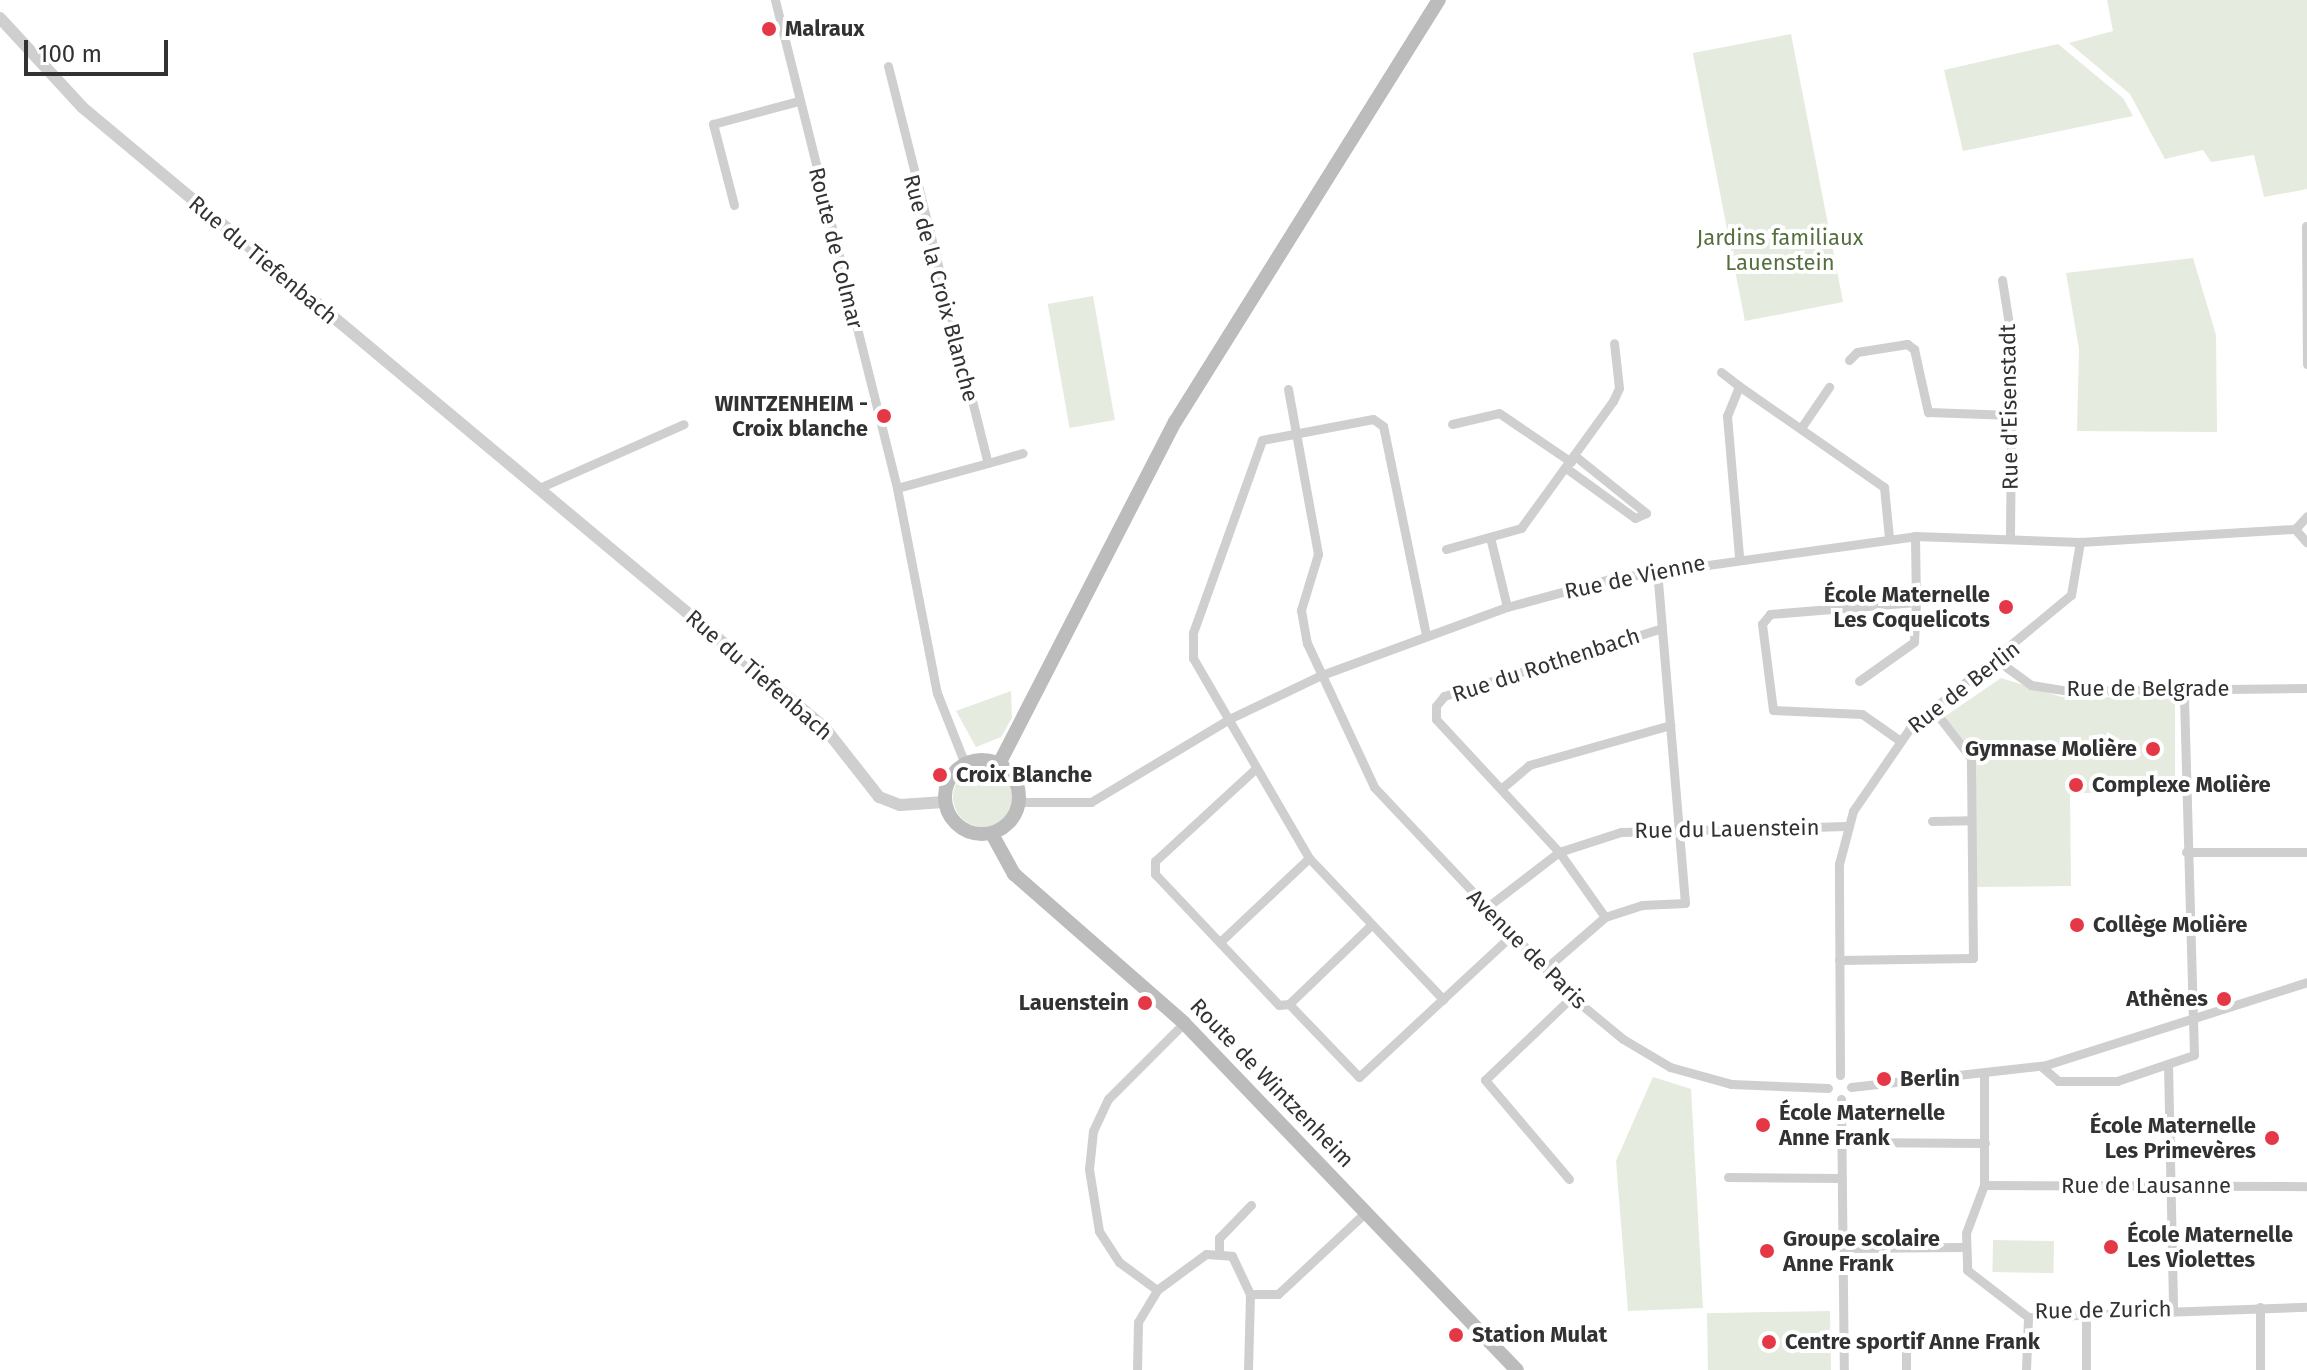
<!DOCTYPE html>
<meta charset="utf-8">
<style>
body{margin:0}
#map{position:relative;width:2307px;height:1370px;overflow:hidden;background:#fff;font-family:"Fira Sans",sans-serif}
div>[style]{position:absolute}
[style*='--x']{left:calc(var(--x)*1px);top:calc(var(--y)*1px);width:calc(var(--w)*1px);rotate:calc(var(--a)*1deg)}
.green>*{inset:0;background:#e5ebde;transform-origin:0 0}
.round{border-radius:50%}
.minor>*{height:9px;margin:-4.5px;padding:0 4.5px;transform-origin:4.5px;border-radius:4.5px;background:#cfcfcf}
.tertiary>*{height:12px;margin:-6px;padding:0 6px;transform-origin:6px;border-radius:6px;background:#cfcfcf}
.secondary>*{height:14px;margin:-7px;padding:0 7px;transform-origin:7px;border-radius:7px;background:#bcbcbc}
.secondary>.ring{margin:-7px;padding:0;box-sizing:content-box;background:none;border:14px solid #bcbcbc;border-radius:50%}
.dots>*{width:22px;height:22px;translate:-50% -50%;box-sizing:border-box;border:4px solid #fff;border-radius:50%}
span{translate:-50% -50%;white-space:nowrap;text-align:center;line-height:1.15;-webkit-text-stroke:8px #fff;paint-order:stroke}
.poi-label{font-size:22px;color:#323232;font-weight:700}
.left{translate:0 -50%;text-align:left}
.right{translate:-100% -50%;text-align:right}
.park-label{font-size:22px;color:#556f3f}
.street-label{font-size:22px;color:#323232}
.scale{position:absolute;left:24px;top:40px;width:144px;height:36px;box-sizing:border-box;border:4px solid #323232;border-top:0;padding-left:10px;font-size:24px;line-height:28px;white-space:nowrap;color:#323232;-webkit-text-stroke:6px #fff;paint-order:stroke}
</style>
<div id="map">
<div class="green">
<div style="clip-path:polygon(2107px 0,2307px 0,2307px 189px,2264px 197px,2254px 155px,2211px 162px,2203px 150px,2165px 159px,2130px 94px,2069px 43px,2113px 31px)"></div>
<div style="left:1791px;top:34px;width:273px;height:100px;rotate:79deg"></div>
<div style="clip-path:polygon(2058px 44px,2123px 98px,2133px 116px,1963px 151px,1944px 70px)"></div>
<div style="clip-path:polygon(2193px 258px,2216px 335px,2217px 432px,2077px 431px,2079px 349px,2066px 273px)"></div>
<div style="left:1093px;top:296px;width:126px;height:46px;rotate:80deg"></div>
<div style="clip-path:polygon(2001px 678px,2062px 697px,2175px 697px,2175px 793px,2070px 793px,2071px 886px,1976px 887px,1976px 757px,1944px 717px)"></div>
<div style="clip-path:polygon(1011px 691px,1012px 718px,1001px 737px,976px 747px,956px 711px)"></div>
<div class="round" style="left:953px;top:767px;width:60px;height:60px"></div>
<div style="clip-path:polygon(1653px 1077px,1691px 1089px,1703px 1308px,1628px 1311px,1616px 1161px)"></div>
<div style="left:1993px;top:1240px;width:61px;height:32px;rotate:1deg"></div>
<div style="left:1830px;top:1311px;width:59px;height:123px;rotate:89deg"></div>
</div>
<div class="minor">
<div style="--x:775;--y:0;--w:503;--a:75.96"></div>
<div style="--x:897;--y:488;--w:209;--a:79"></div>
<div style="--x:937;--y:693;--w:76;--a:68.5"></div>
<div style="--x:888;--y:66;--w:409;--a:75.9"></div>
<div style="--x:988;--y:463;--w:94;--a:164.6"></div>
<div style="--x:734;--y:205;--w:84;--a:-104.5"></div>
<div style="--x:713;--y:124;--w:88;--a:-15.1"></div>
<div style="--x:2306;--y:226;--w:138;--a:89.6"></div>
<div style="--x:2002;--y:280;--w:64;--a:81"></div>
<div style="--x:2012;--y:343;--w:192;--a:90.6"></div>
<div style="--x:1849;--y:360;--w:11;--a:-45"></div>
<div style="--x:1857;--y:352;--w:51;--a:-9.1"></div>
<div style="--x:1907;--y:344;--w:9;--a:36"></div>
<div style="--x:1914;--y:349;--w:65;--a:77.5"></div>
<div style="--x:1928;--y:412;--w:84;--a:2"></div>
<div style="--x:1721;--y:372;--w:23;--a:38"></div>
<div style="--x:1288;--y:389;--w:168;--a:79.7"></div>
<div style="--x:1318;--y:554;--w:59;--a:106.9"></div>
<div style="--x:1301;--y:610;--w:34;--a:80"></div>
<div style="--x:1307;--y:643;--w:159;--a:65"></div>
<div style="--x:1374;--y:787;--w:289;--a:46.7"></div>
<div style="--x:1572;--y:997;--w:66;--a:39.5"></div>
<div style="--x:1623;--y:1039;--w:55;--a:30.8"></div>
<div style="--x:1670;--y:1067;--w:63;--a:15.6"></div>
<div style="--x:1731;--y:1084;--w:97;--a:2.4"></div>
<div style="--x:1452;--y:424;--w:48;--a:-13.2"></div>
<div style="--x:1499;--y:413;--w:87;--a:34.2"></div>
<div style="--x:1801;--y:428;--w:50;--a:-55.7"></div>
<div style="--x:988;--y:463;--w:36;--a:-16"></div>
<div style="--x:1566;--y:468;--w:85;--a:35.9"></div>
<div style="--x:1635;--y:518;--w:12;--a:-24"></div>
<div style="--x:1646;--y:513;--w:91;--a:-141.2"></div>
<div style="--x:539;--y:488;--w:158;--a:-23.8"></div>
<div style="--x:2295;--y:529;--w:18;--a:49"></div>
<div style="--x:2295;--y:529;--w:18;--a:-47"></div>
<div style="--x:1490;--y:537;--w:72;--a:76.3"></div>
<div style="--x:1446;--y:549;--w:78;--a:-15.6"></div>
<div style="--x:1521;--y:528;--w:157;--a:-54.1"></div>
<div style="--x:1613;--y:401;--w:14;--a:-65"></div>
<div style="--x:1619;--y:388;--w:45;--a:-96.3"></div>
<div style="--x:1739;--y:556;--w:141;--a:-94.9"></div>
<div style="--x:1727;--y:416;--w:32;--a:-68"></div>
<div style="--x:1739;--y:386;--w:177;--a:34.9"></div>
<div style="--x:1884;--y:487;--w:51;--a:84.4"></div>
<div style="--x:1426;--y:635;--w:213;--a:-101.6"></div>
<div style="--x:1383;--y:426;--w:12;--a:-145"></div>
<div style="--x:1373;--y:419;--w:113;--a:169.3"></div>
<div style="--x:1262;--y:440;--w:205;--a:109.7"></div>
<div style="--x:1193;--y:633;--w:25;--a:90"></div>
<div style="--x:1193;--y:658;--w:231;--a:59.9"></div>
<div style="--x:1309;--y:858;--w:195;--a:46.5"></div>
<div style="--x:1998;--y:661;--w:41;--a:36"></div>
<div style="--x:2031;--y:685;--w:36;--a:9"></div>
<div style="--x:2067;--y:691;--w:240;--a:-0.7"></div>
<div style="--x:1859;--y:681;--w:67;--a:-35.3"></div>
<div style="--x:1914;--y:642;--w:40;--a:-87.1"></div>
<div style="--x:1899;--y:740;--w:45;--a:-144.9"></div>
<div style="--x:1862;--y:714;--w:89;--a:-177.4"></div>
<div style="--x:1773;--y:710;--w:87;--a:-97.3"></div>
<div style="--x:1762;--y:624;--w:13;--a:-51"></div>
<div style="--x:1770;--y:614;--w:146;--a:-4.7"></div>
<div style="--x:1916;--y:602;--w:66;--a:-90.9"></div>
<div style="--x:1254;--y:770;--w:134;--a:137.4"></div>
<div style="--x:1155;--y:861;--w:13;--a:90"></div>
<div style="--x:1155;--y:874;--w:180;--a:46.6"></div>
<div style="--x:1279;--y:1005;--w:10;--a:-6"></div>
<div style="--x:1289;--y:1004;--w:101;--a:46.2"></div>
<div style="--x:1359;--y:1077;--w:209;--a:-42.9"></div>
<div style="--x:1502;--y:788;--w:35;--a:-40"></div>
<div style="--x:1529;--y:765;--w:147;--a:-15.8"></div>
<div style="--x:1019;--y:802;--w:72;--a:0"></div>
<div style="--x:1091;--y:802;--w:161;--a:-31"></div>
<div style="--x:1229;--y:719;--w:100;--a:-25.5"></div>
<div style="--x:1319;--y:676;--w:200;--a:-20.2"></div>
<div style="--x:1507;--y:607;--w:111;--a:-15.2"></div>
<div style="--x:1614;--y:578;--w:304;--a:-7.9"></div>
<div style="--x:1915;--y:536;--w:165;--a:2.1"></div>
<div style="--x:2080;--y:542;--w:215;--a:-3.5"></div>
<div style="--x:1932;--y:821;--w:39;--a:-1"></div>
<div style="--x:2186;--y:852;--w:121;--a:0"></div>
<div style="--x:1486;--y:908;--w:92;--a:-37.5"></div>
<div style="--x:1559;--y:852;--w:65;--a:-17.9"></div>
<div style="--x:1621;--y:832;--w:225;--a:-1.5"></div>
<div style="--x:1605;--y:917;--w:80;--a:-125.3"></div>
<div style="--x:1559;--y:852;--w:181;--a:-132.8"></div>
<div style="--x:1436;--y:719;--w:13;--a:-90"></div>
<div style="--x:1436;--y:706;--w:13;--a:-51"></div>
<div style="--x:1444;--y:696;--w:228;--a:-17.3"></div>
<div style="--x:1221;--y:941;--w:121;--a:-43.3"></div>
<div style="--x:1839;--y:960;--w:134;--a:-0.9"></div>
<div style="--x:1973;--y:958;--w:200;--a:-90.6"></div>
<div style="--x:1971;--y:758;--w:62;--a:-127.8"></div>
<div style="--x:1545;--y:969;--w:79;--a:-40.9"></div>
<div style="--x:1605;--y:917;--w:39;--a:-18"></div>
<div style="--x:1642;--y:905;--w:43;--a:-2.7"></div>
<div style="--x:1685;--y:903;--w:332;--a:-94.8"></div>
<div style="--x:1289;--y:1004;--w:114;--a:-43.9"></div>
<div style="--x:2168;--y:1064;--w:245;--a:88.8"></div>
<div style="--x:2041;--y:1066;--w:23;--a:41"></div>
<div style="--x:2058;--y:1081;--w:59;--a:0"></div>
<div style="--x:2117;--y:1081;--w:81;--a:-18.7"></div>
<div style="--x:2194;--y:1055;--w:365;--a:-91.6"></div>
<div style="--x:1840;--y:1075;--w:211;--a:-90.3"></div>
<div style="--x:1839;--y:864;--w:55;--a:-75.2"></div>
<div style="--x:1853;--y:811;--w:101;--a:-55.5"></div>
<div style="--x:1910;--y:728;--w:209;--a:-39.6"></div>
<div style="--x:2071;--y:595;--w:54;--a:-80.4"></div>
<div style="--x:1984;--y:1076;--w:109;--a:90"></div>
<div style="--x:1984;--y:1185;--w:51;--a:110.6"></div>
<div style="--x:1966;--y:1233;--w:37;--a:88"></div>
<div style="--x:1967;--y:1270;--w:77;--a:37.6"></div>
<div style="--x:1851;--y:1087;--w:196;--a:-6.4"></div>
<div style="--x:2046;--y:1065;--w:274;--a:-17.6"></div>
<div style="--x:1841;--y:1099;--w:271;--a:89.4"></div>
<div style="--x:1842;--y:1142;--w:143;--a:0.4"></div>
<div style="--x:1728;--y:1177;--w:113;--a:0.5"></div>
<div style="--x:1569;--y:1179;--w:130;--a:-130.3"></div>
<div style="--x:1485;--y:1080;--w:120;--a:-43.7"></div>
<div style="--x:1984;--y:1185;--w:323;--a:0.2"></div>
<div style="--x:1842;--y:1248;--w:122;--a:-0.5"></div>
<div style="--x:1219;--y:1252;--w:14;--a:-90"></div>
<div style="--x:1219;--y:1238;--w:46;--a:-45.9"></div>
<div style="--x:1157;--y:1290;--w:61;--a:-36.3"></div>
<div style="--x:1206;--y:1254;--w:26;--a:4"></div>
<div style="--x:1232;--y:1256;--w:42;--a:64.7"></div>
<div style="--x:1250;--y:1294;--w:76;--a:91.5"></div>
<div style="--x:1250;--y:1294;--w:28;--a:0"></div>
<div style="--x:1278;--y:1294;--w:120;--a:-43"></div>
<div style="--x:2260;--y:1307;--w:63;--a:90"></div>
<div style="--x:2028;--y:1317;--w:279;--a:-2.1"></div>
<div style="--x:1137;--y:1370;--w:48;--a:-88.8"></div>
<div style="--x:1138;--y:1322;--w:37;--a:-59"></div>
<div style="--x:1157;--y:1290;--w:47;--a:-143.6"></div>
<div style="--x:1119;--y:1262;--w:37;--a:-123"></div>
<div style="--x:1099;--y:1231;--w:63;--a:-99.2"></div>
<div style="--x:1089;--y:1169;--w:38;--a:-84"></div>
<div style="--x:1093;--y:1131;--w:35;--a:-65"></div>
<div style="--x:1108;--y:1099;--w:107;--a:-45"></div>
<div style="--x:1906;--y:1370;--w:30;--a:-90"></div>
<div style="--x:1906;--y:1340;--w:121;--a:1.4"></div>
<div style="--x:2026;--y:1370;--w:53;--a:-87.8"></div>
<div style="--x:2086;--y:1370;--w:59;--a:-90"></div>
</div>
<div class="tertiary">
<div style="--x:0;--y:18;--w:121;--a:47.3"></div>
<div style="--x:82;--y:107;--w:967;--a:39.88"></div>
<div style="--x:824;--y:727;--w:89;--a:51.8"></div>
<div style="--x:879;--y:797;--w:22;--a:21"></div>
<div style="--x:900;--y:805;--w:44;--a:-3.9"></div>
</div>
<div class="secondary">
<div class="ring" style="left:945px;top:760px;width:60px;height:60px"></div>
<div style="--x:999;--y:764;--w:385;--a:-62.8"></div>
<div style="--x:1175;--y:422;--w:498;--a:-58"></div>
<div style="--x:992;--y:834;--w:46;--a:61.2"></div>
<div style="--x:1014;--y:874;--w:226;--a:41.2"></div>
<div style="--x:1184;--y:1023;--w:481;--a:46.2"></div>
</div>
<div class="dots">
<div style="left:769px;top:29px;background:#e53846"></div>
<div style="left:884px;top:416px;background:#e53846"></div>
<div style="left:2006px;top:607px;background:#e53846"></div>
<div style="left:2153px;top:749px;background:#e53846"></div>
<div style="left:940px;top:775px;background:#e53846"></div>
<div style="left:2076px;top:785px;background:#e53846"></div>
<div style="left:2077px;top:925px;background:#e53846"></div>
<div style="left:2224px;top:999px;background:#e53846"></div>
<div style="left:1145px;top:1003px;background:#e53846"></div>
<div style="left:1884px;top:1079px;background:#e53846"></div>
<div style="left:1763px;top:1125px;background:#e53846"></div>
<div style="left:2272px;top:1138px;background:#e53846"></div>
<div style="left:2111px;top:1247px;background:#e53846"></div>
<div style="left:1767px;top:1251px;background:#e53846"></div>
<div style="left:1456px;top:1335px;background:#e53846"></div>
<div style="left:1769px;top:1342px;background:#e53846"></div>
</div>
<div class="poi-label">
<span class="left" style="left:785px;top:29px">Malraux</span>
<span class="right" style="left:868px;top:416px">WINTZENHEIM -<br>Croix blanche</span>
<span class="right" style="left:1990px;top:607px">École Maternelle<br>Les Coquelicots</span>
<span class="right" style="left:2137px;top:749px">Gymnase Molière</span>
<span class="left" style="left:956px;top:775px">Croix Blanche</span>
<span class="left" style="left:2092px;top:785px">Complexe Molière</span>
<span class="left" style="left:2093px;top:925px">Collège Molière</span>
<span class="right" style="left:2208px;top:999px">Athènes</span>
<span class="right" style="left:1129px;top:1003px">Lauenstein</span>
<span class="left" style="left:1900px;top:1079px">Berlin</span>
<span class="left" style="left:1779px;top:1125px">École Maternelle<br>Anne Frank</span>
<span class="right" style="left:2256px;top:1138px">École Maternelle<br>Les Primevères</span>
<span class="left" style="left:2127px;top:1247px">École Maternelle<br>Les Violettes</span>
<span class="left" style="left:1783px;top:1251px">Groupe scolaire<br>Anne Frank</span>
<span class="left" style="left:1472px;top:1335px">Station Mulat</span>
<span class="left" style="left:1785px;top:1342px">Centre sportif Anne Frank</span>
</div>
<div class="park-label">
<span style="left:1780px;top:250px">Jardins familiaux<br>Lauenstein</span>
</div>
<div class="street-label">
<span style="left:836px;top:248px;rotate:76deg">Route de Colmar</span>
<span style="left:263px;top:260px;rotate:40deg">Rue du Tiefenbach</span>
<span style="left:941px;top:288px;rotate:75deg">Rue de la Croix Blanche</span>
<span style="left:2009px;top:407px;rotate:-91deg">Rue d'Eisenstadt</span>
<span style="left:1635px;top:577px;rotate:-12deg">Rue de Vienne</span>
<span style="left:1546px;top:665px;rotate:-18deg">Rue du Rothenbach</span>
<span style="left:759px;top:675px;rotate:41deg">Rue du Tiefenbach</span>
<span style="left:1964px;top:687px;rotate:-38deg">Rue de Berlin</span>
<span style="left:2148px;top:689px">Rue de Belgrade</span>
<span style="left:1727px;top:829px;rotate:-1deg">Rue du Lauenstein</span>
<span style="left:1527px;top:949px;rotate:45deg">Avenue de Paris</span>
<span style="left:1272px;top:1083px;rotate:46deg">Route de Wintzenheim</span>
<span style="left:2146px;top:1186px">Rue de Lausanne</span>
<span style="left:2103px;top:1310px;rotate:-1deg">Rue de Zurich</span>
</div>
<div class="scale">100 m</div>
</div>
